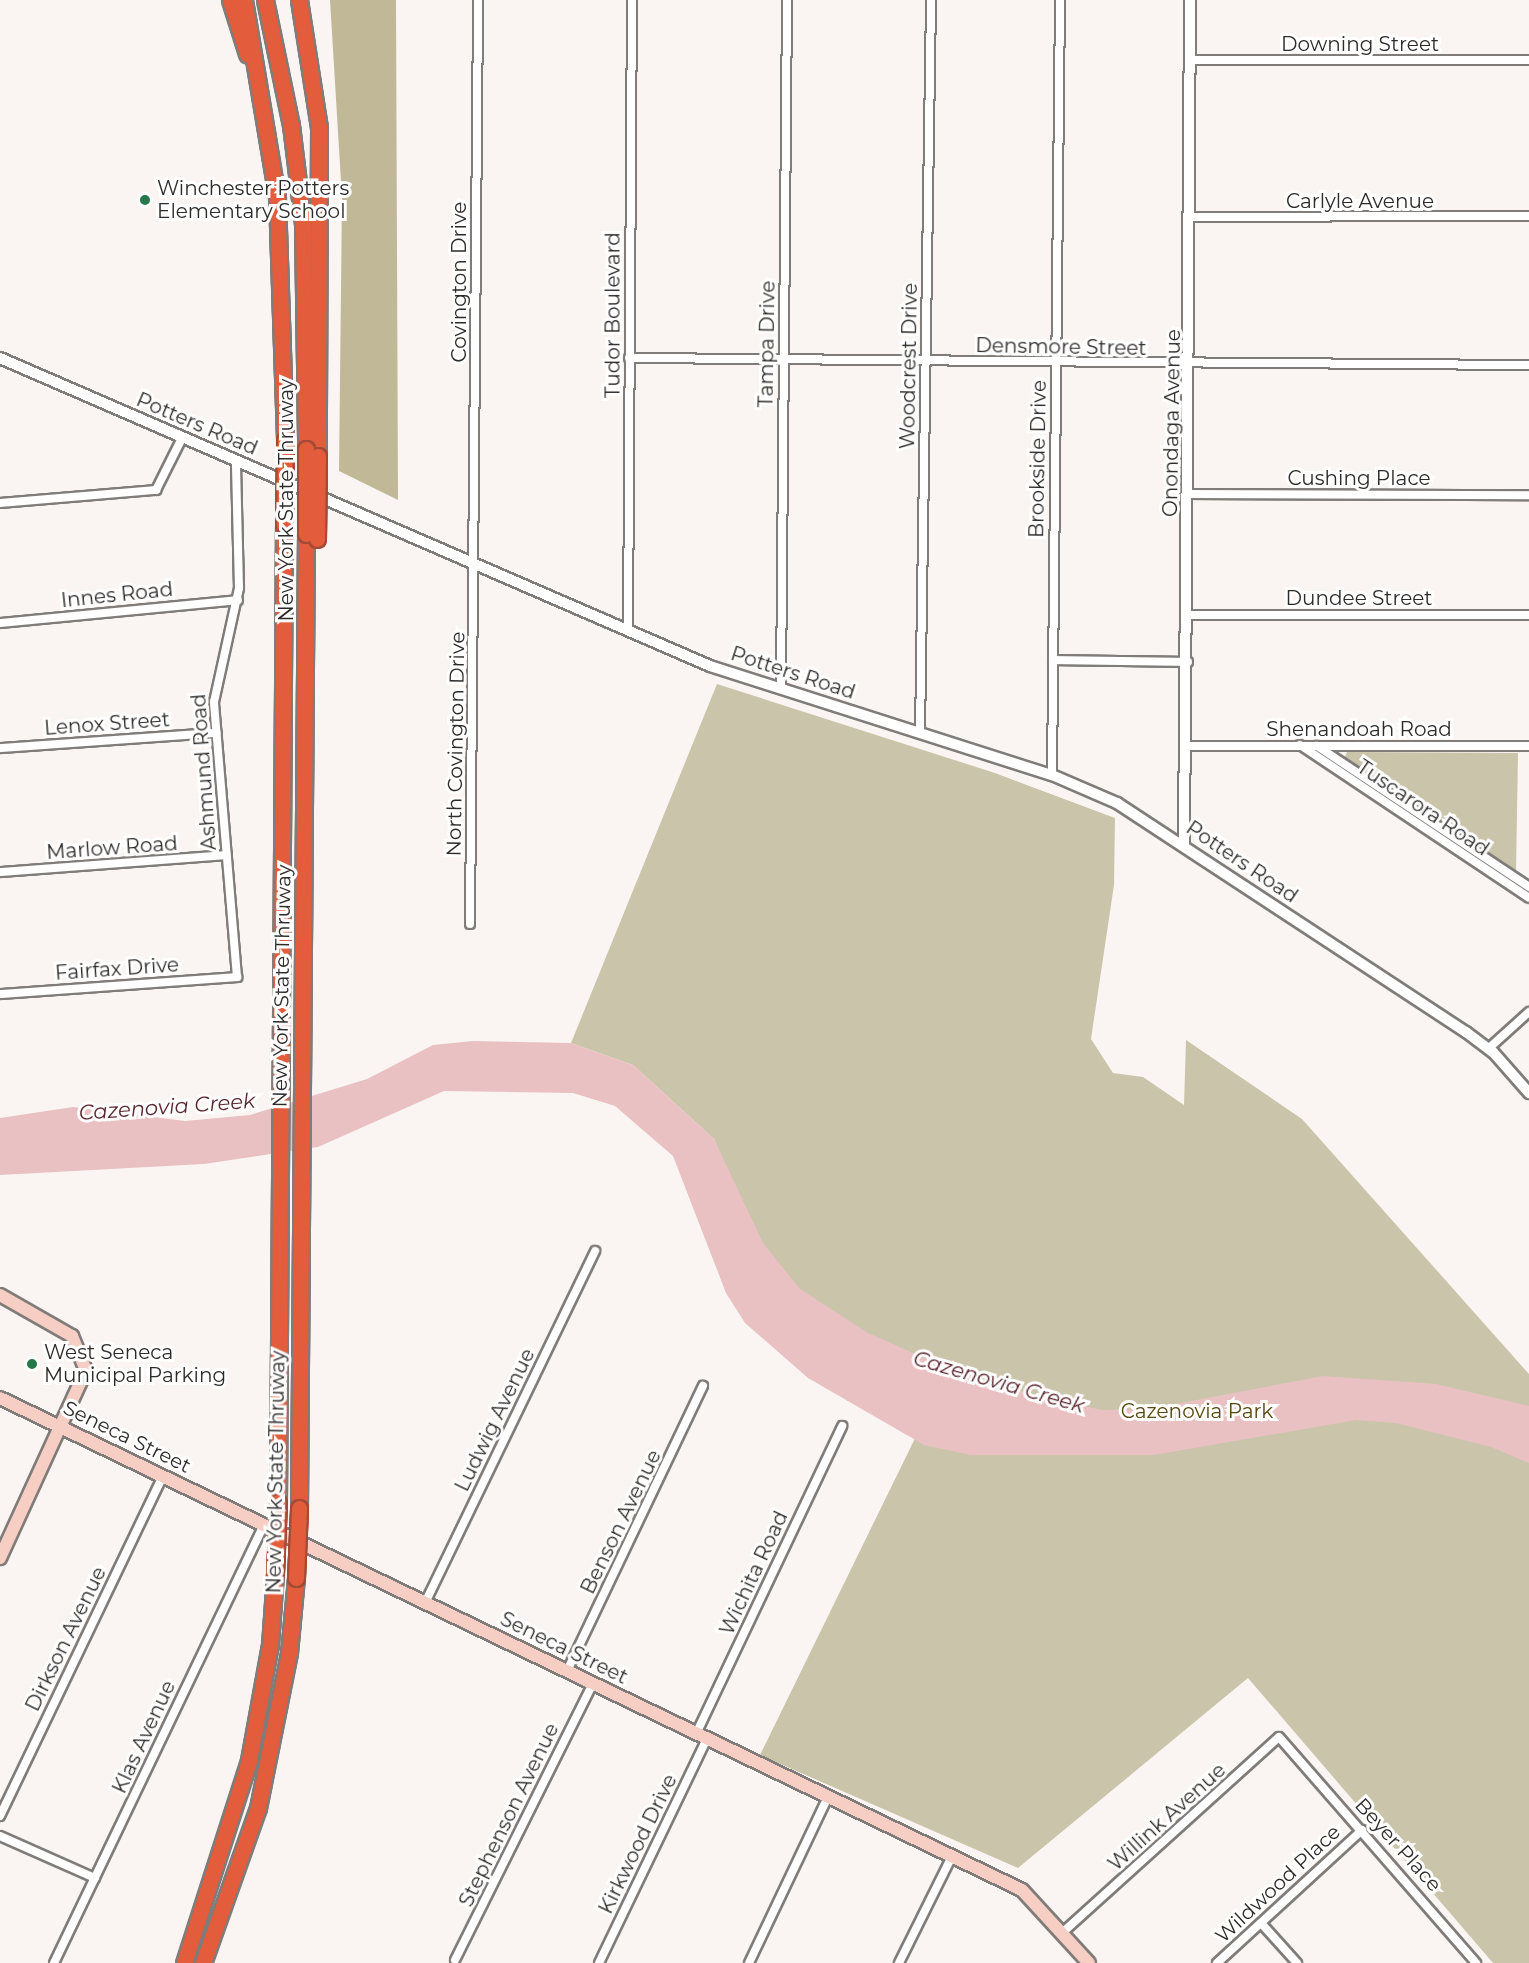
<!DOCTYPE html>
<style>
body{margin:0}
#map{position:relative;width:1529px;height:1963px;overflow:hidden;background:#faf5f2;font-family:Montserrat,sans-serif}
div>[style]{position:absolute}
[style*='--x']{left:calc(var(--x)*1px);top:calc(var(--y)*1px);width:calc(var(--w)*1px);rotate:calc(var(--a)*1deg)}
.green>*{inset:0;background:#cac4aa}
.forest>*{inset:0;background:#c0b897}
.water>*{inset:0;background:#e9c1c3}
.roads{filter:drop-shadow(2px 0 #807c79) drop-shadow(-2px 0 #807c79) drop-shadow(0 2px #807c79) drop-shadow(0 -2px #807c79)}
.minor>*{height:8px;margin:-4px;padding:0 4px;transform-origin:4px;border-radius:4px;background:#fff}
.tertiary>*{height:10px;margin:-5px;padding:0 5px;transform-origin:5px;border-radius:5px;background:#fff}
.secondary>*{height:12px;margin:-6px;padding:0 6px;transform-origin:6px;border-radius:6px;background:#f7cec4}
.motorway>*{height:15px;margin:-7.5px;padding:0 7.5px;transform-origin:7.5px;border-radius:7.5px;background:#e35c3c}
.bridges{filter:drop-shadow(2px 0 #a34b36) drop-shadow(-2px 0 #a34b36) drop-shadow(0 2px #a34b36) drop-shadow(0 -2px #a34b36)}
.motorway-bridge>*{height:15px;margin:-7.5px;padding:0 7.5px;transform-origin:7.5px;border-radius:7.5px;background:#e35c3c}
.dots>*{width:16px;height:16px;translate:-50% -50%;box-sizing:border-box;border:3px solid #fff;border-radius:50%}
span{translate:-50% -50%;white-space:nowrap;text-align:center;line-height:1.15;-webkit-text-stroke:6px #fff;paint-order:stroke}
.street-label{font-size:20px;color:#2d2b2a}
.poi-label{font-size:20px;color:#2d2b2a}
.left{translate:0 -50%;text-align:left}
.park-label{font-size:20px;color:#56480e}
.water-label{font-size:21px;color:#5a272d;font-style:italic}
</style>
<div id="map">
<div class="green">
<div style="clip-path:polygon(717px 684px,995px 773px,1115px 818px,1114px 885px,1091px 1039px,1113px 1073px,1143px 1077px,1184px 1105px,1186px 1040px,1302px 1119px,1529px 1374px,1529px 1963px,1493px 1963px,1248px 1678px,1018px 1868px,760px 1755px,924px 1420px,765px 1264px,714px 1139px,633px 1065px,571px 1043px)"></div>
<div style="clip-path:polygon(1347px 752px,1518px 753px,1516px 873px,1344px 759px)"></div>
</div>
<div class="forest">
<div style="clip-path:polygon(330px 0,396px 0,398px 500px,339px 471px,342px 198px)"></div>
</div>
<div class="water">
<div style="clip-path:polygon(473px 1041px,571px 1043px,633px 1065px,714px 1139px,763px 1243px,800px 1289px,868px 1333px,931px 1361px,1002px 1387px,1102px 1410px,1149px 1409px,1323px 1376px,1436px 1384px,1529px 1406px,1529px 1463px,1491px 1447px,1396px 1423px,1356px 1420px,1154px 1455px,971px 1455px,924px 1445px,808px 1378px,745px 1323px,726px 1293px,673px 1156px,615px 1106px,573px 1093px,444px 1091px,318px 1147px,204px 1164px,0 1175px,0 1118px,73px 1107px,185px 1121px,250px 1115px,367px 1079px,433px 1045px)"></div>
</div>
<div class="roads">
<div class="minor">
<div style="--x:1192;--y:60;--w:337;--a:0"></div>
<div style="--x:1191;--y:217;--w:338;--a:-0.2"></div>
<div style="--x:629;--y:358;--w:900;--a:0.45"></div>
<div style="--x:1189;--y:494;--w:340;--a:0.2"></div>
<div style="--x:0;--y:503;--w:157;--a:-4.8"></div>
<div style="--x:156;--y:490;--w:58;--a:-63.4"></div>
<div style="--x:1188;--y:615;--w:341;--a:0"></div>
<div style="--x:0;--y:623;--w:239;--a:-5.5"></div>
<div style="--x:628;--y:630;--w:630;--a:-89.64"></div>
<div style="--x:1053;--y:660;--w:135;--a:0.8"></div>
<div style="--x:781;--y:688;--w:688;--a:-89.5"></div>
<div style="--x:920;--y:733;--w:733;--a:-89.14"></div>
<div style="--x:1300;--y:745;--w:275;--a:33.7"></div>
<div style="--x:1188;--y:746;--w:341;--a:0"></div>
<div style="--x:1317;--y:746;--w:255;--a:33.6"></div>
<div style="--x:0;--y:748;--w:217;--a:-4"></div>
<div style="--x:1052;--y:775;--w:775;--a:-89.41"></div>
<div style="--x:0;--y:872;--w:227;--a:-4.3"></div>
<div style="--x:470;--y:924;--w:924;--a:-89.5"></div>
<div style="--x:0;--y:994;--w:238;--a:-4.1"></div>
<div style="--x:237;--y:977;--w:276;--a:-94.8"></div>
<div style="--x:214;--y:702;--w:117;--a:-77.6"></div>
<div style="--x:239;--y:588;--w:127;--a:-91.4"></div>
<div style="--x:1489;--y:1048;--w:54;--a:-42"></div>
<div style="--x:425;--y:1603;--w:391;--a:-64.2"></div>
<div style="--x:567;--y:1671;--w:316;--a:-64.5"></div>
<div style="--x:696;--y:1734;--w:341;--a:-64.6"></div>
<div style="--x:0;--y:1816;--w:377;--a:-64.4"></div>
<div style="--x:0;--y:1836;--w:104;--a:23.9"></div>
<div style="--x:1261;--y:1923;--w:54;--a:48"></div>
<div style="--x:1062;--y:1933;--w:292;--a:-42.1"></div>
<div style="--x:1279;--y:1737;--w:300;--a:48.9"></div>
<div style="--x:455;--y:1960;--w:309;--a:-63.5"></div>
<div style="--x:54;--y:1963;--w:486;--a:-64.4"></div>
<div style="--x:599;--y:1963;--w:249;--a:-64.3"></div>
<div style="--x:749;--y:1963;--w:184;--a:-64.6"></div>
<div style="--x:899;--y:1963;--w:119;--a:-63.6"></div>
<div style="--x:1217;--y:1963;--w:197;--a:-42.5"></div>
</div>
<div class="tertiary">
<div style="--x:0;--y:358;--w:774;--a:23.45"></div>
<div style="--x:710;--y:666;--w:359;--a:17.7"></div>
<div style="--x:1052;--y:775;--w:71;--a:23.3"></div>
<div style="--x:1117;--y:803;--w:417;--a:33.3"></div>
<div style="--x:1466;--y:1032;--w:34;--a:37"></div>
<div style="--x:1493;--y:1052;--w:55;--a:48.7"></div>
<div style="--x:1184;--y:845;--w:845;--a:-89.59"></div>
</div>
<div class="secondary">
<div style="--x:0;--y:1295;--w:83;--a:29.7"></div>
<div style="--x:72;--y:1336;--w:37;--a:68"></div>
<div style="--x:86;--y:1370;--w:207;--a:114.6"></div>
<div style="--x:0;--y:1398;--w:1134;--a:25.71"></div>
<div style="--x:1022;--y:1890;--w:99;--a:47.5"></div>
</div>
<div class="motorway">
<div style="--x:230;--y:0;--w:57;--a:72.5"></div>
<div style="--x:244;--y:0;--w:201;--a:80.5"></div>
<div style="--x:277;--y:198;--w:242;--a:88.1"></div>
<div style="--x:265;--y:0;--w:128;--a:78.3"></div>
<div style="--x:291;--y:125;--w:100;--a:83.1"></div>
<div style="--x:303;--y:224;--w:225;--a:89.2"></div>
<div style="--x:299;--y:0;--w:129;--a:81.1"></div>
<div style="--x:319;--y:127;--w:329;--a:90.2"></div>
<div style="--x:278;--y:1502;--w:977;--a:-89.65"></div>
<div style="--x:299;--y:1508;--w:974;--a:-89.59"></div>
<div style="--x:184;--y:1963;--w:213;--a:-72.2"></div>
<div style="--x:249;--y:1760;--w:117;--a:-79.7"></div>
<div style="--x:270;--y:1645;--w:71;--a:-86"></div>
<div style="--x:203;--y:1963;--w:164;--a:-70.5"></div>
<div style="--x:258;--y:1808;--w:158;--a:-78.7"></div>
<div style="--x:289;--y:1653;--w:75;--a:-84.7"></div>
</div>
</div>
<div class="bridges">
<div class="motorway-bridge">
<div style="--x:306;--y:449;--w:85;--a:90"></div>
<div style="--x:284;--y:525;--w:85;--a:-89.3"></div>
<div style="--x:317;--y:539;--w:83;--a:-89.3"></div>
<div style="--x:275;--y:1574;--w:72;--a:-87.6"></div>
<div style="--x:296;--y:1578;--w:70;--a:-87.5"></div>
</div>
</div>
<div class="dots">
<div style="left:145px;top:200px;background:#24784a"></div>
<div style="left:32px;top:1364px;background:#24784a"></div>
</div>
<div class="street-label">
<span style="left:1360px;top:44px">Downing Street</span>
<span style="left:1360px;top:201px">Carlyle Avenue</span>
<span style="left:459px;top:282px;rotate:-90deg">Covington Drive</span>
<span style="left:613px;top:315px;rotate:-90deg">Tudor Boulevard</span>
<span style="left:767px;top:344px;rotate:-89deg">Tampa Drive</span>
<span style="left:1061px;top:347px;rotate:1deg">Densmore Street</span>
<span style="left:909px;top:366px;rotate:-89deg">Woodcrest Drive</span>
<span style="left:1172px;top:423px;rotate:-89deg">Onondaga Avenue</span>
<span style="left:197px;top:424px;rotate:23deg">Potters Road</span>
<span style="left:1038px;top:459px;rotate:-89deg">Brookside Drive</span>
<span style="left:1359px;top:478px">Cushing Place</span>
<span style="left:286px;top:500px;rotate:-90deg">New York State Thruway</span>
<span style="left:117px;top:595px;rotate:-6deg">Innes Road</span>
<span style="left:1359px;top:598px">Dundee Street</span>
<span style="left:793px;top:673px;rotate:18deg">Potters Road</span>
<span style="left:107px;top:724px;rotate:-4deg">Lenox Street</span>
<span style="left:1359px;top:729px">Shenandoah Road</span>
<span style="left:456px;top:744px;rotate:-89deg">North Covington Drive</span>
<span style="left:204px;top:772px;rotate:-94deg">Ashmund Road</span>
<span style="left:1423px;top:808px;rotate:34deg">Tuscarora Road</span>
<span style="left:112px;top:848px;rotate:-4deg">Marlow Road</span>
<span style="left:1242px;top:862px;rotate:34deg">Potters Road</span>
<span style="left:117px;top:969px;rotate:-4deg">Fairfax Drive</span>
<span style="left:282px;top:986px;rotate:-89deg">New York State Thruway</span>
<span style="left:495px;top:1420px;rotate:-64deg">Ludwig Avenue</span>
<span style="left:127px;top:1437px;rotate:26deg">Seneca Street</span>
<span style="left:276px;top:1472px;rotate:-89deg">New York State Thruway</span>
<span style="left:621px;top:1522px;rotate:-64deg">Benson Avenue</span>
<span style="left:754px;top:1573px;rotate:-65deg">Wichita Road</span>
<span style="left:66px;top:1639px;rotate:-64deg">Dirkson Avenue</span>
<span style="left:564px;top:1648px;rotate:26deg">Seneca Street</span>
<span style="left:144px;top:1737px;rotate:-65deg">Klas Avenue</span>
<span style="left:509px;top:1815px;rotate:-64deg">Stephenson Avenue</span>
<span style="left:1167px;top:1817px;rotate:-42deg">Willink Avenue</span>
<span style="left:638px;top:1844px;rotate:-64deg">Kirkwood Drive</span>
<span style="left:1398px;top:1845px;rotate:48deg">Beyer Place</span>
<span style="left:1278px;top:1884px;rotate:-43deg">Wildwood Place</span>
</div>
<div class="poi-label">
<span class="left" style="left:157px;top:200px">Winchester Potters<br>Elementary School</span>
<span class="left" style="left:44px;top:1364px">West Seneca<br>Municipal Parking</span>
</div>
<div class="park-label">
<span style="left:1197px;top:1411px">Cazenovia Park</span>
</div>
<div class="water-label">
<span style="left:167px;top:1107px;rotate:-4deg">Cazenovia Creek</span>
<span style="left:999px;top:1382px;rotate:16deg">Cazenovia Creek</span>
</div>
</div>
